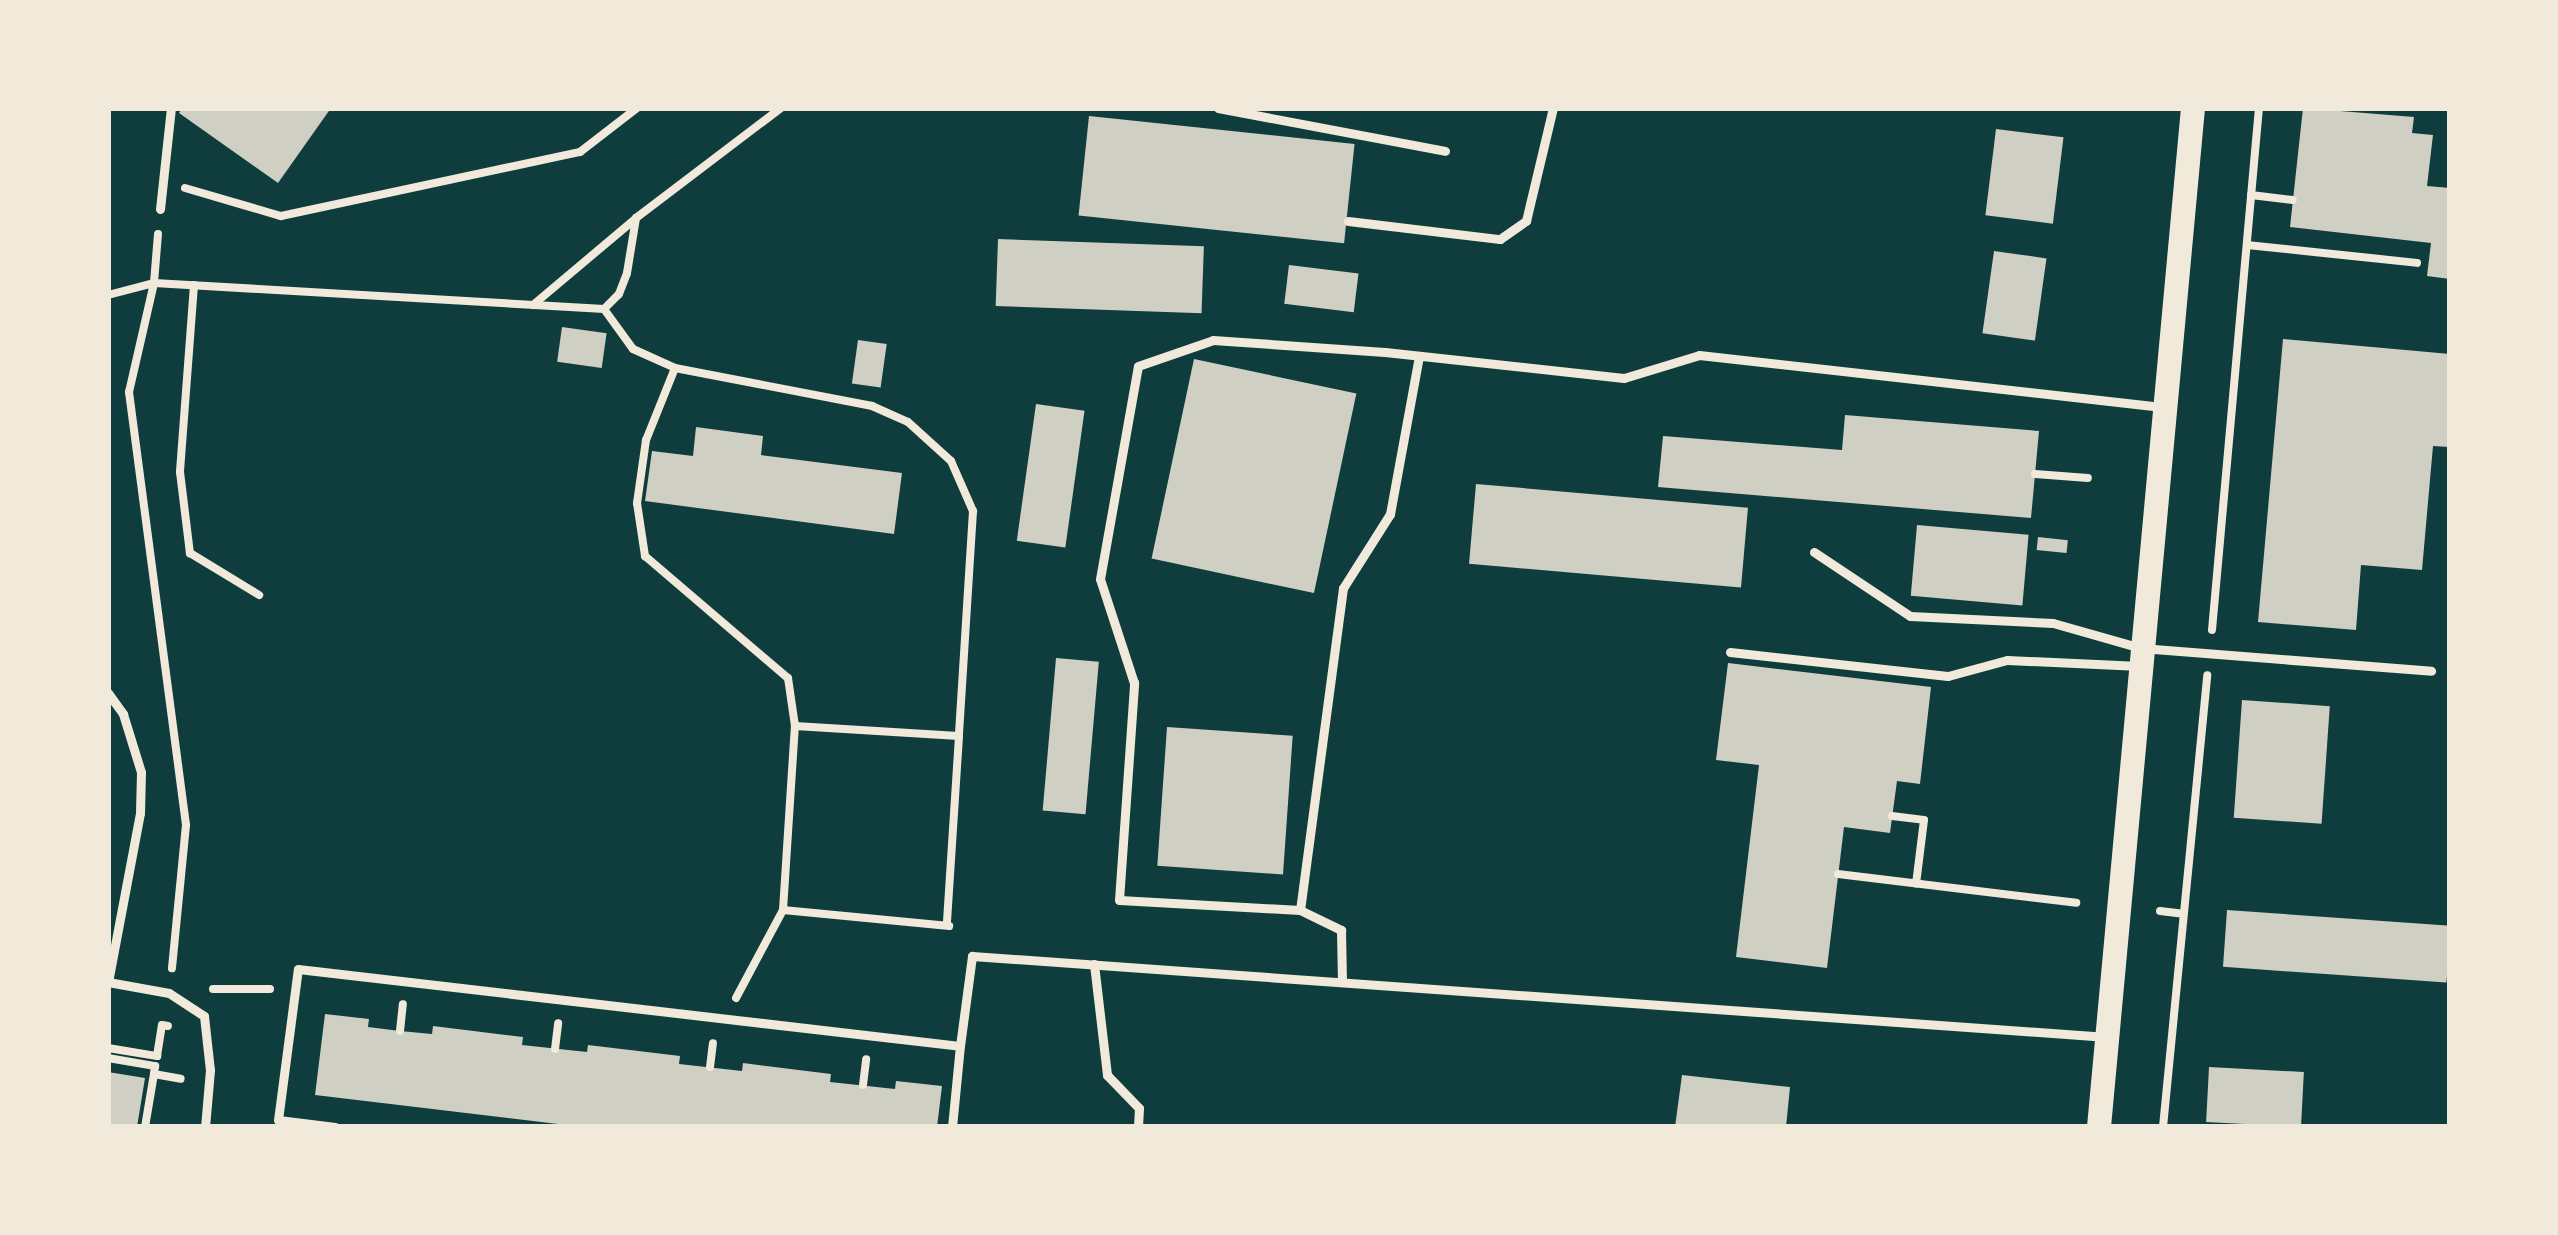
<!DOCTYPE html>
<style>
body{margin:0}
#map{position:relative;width:2558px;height:1235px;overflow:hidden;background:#0f3d3e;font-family:Overpass,sans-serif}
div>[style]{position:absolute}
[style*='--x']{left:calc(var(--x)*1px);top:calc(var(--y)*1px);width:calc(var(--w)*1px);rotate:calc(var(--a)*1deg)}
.building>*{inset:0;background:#cfcfc3;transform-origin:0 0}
.path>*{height:8px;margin:-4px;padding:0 4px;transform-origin:4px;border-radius:4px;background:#f1e9da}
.service>*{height:9px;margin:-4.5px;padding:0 4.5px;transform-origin:4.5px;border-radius:4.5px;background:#f1e9da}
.secondary>*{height:24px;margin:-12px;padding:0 12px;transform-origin:12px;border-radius:12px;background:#f1e9da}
span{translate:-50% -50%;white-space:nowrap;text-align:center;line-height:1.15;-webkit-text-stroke:10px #f1e9da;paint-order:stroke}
.frame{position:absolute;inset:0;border:111px solid #f1e9da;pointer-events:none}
</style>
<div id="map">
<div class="building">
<div style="clip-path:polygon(182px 108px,331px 108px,278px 183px,179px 113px)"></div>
<div style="clip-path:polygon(2303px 108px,2414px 117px,2412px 133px,2433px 135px,2427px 186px,2450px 188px,2450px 279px,2427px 276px,2431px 243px,2290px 227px)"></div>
<div style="left:1089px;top:116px;width:267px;height:100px;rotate:6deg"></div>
<div style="left:1996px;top:129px;width:68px;height:87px;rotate:7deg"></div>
<div style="left:998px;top:239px;width:206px;height:67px;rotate:2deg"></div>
<div style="left:1994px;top:251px;width:53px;height:83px;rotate:8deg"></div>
<div style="left:1289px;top:265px;width:70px;height:39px;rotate:7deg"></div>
<div style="left:562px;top:327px;width:45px;height:35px;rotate:8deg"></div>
<div style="clip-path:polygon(2283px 339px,2450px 354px,2450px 447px,2433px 446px,2422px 570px,2361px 565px,2356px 630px,2258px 622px)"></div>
<div style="left:858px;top:340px;width:29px;height:44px;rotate:8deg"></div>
<div style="left:1194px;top:359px;width:166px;height:204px;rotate:12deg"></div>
<div style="left:1036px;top:404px;width:49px;height:138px;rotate:8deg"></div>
<div style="clip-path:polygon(1845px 415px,2039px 431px,2031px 518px,1658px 487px,1663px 436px,1842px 450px)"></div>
<div style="clip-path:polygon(696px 427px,763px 436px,761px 455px,902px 473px,894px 534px,645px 501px,652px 451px,693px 456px)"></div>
<div style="left:1476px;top:484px;width:273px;height:80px;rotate:5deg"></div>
<div style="left:1917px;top:525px;width:112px;height:71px;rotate:5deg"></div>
<div style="left:2038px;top:537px;width:30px;height:13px;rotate:6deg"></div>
<div style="left:1056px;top:658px;width:43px;height:153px;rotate:5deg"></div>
<div style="clip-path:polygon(1728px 663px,1931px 687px,1920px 784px,1897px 781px,1890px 833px,1844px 827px,1827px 968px,1736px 957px,1759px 765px,1716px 760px)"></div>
<div style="left:2242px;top:700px;width:88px;height:118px;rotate:4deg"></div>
<div style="left:1167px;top:727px;width:126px;height:139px;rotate:4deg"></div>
<div style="left:2227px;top:910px;width:224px;height:57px;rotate:4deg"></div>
<div style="clip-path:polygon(325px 1014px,369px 1019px,368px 1027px,400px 1031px,432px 1034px,433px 1026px,523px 1037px,522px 1045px,587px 1052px,588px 1045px,680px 1056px,679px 1064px,742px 1071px,743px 1063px,831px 1074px,830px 1082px,895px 1089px,896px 1081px,942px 1086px,937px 1127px,583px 1127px,315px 1095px)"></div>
<div style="left:2209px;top:1067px;width:95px;height:55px;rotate:3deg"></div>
<div style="clip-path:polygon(108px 1072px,145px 1078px,137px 1127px,108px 1127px)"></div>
<div style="clip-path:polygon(1682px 1075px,1790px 1087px,1786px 1127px,1675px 1127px)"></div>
</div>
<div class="path">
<div style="--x:185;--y:188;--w:100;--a:16.3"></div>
<div style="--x:281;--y:216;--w:306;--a:-12.1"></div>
<div style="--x:580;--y:152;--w:72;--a:-37.7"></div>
<div style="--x:2251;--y:195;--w:42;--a:6.8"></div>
<div style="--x:158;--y:234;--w:49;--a:94.7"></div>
<div style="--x:154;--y:283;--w:112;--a:102.9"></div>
<div style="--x:129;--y:392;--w:437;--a:82.5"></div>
<div style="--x:186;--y:825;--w:144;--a:95.6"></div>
<div style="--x:2247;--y:245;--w:171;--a:6"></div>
<div style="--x:194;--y:285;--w:188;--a:94.3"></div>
<div style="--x:180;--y:472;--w:82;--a:83"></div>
<div style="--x:190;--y:553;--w:81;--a:31.3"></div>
<div style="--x:108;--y:295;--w:48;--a:-14.6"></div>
<div style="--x:154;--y:283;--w:451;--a:3.3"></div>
<div style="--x:604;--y:309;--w:49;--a:54.1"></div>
<div style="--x:633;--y:349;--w:46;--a:24.3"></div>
<div style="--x:675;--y:368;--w:201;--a:10.9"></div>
<div style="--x:872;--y:406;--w:39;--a:24"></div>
<div style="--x:908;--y:422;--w:58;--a:42.2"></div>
<div style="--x:951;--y:461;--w:55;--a:66.3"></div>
<div style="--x:973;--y:511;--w:225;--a:93.6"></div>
<div style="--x:533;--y:305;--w:133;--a:-40.1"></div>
<div style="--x:604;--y:309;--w:21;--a:-45"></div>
<div style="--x:619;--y:294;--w:22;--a:-69"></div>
<div style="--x:627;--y:273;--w:56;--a:-80.7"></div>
<div style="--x:636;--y:218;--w:182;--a:-37.2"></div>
<div style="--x:675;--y:368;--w:78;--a:111.9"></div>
<div style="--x:646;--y:440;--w:64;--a:98.1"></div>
<div style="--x:637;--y:503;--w:54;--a:81.4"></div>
<div style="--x:645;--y:556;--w:188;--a:40.5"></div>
<div style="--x:788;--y:678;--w:49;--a:81.7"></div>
<div style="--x:2035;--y:474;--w:53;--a:4.3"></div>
<div style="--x:2212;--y:630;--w:524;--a:-84.86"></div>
<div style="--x:1892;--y:816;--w:32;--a:7"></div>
<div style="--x:1924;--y:820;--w:64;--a:97.1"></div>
<div style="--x:1838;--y:874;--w:240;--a:6.9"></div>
<div style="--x:783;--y:910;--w:184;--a:-86.3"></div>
<div style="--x:795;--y:726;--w:164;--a:3.5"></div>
<div style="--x:959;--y:736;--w:188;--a:93.7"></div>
<div style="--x:2160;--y:911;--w:23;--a:7"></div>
<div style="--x:213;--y:989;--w:57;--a:0"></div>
<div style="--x:736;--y:998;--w:100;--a:-61.9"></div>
<div style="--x:783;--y:910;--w:167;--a:5.5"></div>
<div style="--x:400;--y:1031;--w:27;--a:-84"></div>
<div style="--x:108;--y:1048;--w:50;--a:9.3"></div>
<div style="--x:157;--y:1056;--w:31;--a:-81"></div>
<div style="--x:162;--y:1025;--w:6;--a:9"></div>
<div style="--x:555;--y:1049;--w:26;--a:-83"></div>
<div style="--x:108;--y:1058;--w:48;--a:9.7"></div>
<div style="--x:155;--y:1066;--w:8;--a:97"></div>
<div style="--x:154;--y:1074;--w:27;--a:10"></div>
<div style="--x:710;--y:1067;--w:24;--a:-83"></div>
<div style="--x:863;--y:1085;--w:26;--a:-83"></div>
<div style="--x:145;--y:1127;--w:54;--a:-80.4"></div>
<div style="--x:2163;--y:1127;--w:454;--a:-84.4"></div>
</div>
<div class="service">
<div style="--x:1218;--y:108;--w:231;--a:10.7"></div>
<div style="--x:160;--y:209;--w:102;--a:-83.8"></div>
<div style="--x:1348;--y:221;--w:153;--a:6.8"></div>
<div style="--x:1500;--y:239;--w:32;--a:-35"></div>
<div style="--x:1526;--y:221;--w:116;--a:-76.6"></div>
<div style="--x:1419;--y:356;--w:161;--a:100.4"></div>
<div style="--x:1390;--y:514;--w:88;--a:122.4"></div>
<div style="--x:1343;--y:588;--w:325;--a:97.6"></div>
<div style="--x:1300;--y:910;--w:181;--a:-176.8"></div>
<div style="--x:1119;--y:900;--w:218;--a:-86"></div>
<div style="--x:1134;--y:683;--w:109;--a:-108.1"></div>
<div style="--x:1100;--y:579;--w:216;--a:-79.9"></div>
<div style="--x:1138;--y:366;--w:79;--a:-19.1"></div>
<div style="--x:1213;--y:340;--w:172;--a:4"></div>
<div style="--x:1385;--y:352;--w:240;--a:6.2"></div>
<div style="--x:1624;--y:378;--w:78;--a:-17"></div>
<div style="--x:1699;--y:355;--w:468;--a:6.4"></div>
<div style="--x:1814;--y:552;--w:115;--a:33.7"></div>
<div style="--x:1910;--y:616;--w:143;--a:2.8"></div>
<div style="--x:2053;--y:623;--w:91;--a:15.9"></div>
<div style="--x:2141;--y:648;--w:291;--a:4.5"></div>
<div style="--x:1730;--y:652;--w:219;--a:6.3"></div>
<div style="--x:1948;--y:676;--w:61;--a:-15.2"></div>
<div style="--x:2007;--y:660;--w:133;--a:2.6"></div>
<div style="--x:108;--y:693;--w:26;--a:54"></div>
<div style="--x:123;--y:714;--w:61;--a:72.8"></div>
<div style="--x:141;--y:772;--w:41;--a:91.4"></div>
<div style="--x:140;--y:813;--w:172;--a:100.7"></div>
<div style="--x:1300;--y:910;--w:46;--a:26"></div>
<div style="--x:1341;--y:930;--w:52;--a:88.9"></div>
<div style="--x:1094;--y:964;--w:112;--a:83.3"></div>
<div style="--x:1107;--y:1075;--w:46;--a:45.9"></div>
<div style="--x:1139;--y:1108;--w:19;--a:93"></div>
<div style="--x:108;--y:982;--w:62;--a:10.2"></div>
<div style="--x:169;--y:993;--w:42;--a:33.3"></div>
<div style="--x:204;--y:1016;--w:54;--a:83.7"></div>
<div style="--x:210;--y:1070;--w:57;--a:95"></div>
<div style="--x:335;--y:1127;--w:57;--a:-173"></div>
<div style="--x:278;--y:1120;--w:152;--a:-82.5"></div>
<div style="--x:298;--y:969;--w:666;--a:6.63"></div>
<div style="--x:960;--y:1046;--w:91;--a:-82.4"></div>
<div style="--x:972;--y:956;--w:1138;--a:4.08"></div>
<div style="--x:952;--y:1127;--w:81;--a:-84.4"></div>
</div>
<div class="secondary">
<div style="--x:2099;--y:1127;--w:1023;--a:-84.73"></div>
</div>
<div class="frame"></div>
</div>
